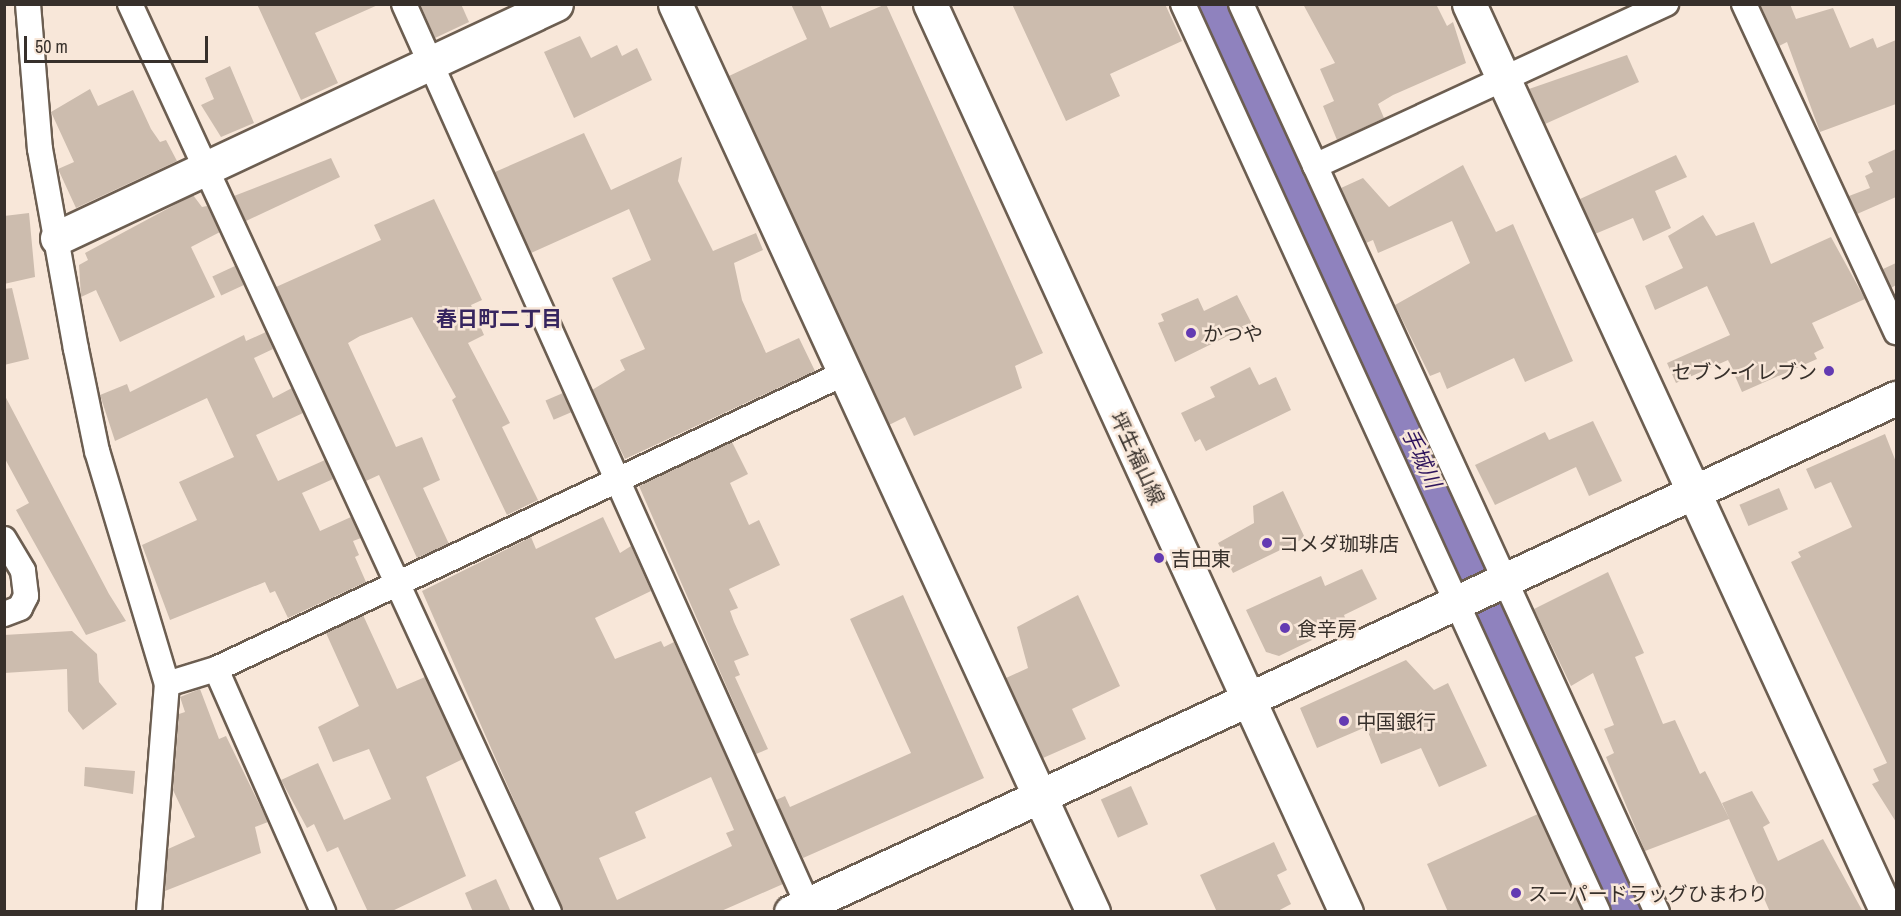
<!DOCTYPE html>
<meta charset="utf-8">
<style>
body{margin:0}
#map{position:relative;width:1901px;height:916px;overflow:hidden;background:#f8e7d9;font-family:"Archivo Narrow","Noto Sans JP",sans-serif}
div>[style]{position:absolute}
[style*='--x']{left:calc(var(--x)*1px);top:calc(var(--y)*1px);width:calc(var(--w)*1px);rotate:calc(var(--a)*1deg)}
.river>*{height:45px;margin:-22.5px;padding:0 22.5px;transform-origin:22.5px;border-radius:22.5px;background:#8f82be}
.building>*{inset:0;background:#ccbcae;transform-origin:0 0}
.roads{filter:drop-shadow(2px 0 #6c5e51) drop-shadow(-2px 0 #6c5e51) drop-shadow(0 2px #6c5e51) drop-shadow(0 -2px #6c5e51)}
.street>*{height:24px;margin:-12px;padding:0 12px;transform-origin:12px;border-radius:12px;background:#fff}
.secondary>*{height:33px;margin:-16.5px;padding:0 16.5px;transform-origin:16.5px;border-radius:16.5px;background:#fff}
.dots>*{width:16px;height:16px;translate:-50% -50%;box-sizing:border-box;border:3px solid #f8e7d9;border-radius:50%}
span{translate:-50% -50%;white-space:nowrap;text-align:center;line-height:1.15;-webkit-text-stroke:5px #f8e7d9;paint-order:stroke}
.poi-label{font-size:20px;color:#37302b}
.left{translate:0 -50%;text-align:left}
.right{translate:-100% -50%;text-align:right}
.street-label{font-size:20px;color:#37302b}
.neighbourhood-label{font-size:21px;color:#36255f;font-weight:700}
.water-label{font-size:21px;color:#2f155d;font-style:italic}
.frame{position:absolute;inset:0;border:6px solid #37302b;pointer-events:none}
.scale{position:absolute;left:24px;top:36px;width:184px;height:27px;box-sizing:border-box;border:3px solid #37302b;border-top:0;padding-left:8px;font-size:18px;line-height:21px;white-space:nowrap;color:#37302b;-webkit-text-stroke:4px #f8e7d9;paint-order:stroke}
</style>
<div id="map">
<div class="river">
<div style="--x:1213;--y:4;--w:998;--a:65.44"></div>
</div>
<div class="building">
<div style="clip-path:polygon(257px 4px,380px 4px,315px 33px,338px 83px,301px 100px)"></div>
<div style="clip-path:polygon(420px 4px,461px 4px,469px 22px,435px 38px)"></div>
<div style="clip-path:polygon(791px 4px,820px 4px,830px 28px,886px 4px,1043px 353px,1015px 366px,1022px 388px,914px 436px,905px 417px,889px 425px,729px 76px,807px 39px)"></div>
<div style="clip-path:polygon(1012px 4px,1165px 4px,1182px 41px,1110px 74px,1120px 96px,1066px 121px)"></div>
<div style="clip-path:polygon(1303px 4px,1436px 4px,1447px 26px,1453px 22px,1466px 63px,1393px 95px,1378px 104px,1384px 118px,1337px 140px,1323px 106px,1334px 101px,1320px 69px,1335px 63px)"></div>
<div style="clip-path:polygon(1760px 4px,1790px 4px,1796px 19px,1833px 8px,1850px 48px,1873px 38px,1877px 48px,1896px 40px,1896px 104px,1820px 132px,1787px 42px,1779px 46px)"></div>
<div style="clip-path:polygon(580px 36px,591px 58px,617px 45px,622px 56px,637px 48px,652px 80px,574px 118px,544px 52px)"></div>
<div style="clip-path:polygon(1627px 55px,1639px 82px,1545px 124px,1529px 89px)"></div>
<div style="clip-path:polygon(230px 66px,254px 123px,221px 137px,201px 105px,214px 99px,205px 78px)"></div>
<div style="clip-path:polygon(90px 89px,98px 106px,133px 90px,151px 129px,160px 142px,166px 140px,177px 161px,76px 208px,58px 169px,74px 162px,51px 112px)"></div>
<div style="clip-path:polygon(584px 133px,611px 190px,682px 157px,678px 181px,713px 251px,756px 233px,763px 250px,734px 263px,742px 300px,766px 353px,799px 338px,815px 371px,625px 459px,592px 390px,625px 370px,620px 360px,645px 349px,612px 278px,651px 260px,629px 209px,531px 253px,495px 172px)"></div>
<div style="clip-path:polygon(1896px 149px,1896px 197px,1857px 214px,1849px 196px,1870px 188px,1865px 176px,1873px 172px,1868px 162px)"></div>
<div style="clip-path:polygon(1676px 155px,1687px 177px,1655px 191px,1671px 228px,1643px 241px,1633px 218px,1595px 234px,1580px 199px)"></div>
<div style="clip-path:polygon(331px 158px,340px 177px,246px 221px,234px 196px)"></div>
<div style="clip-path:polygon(1463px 165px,1496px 232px,1513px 224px,1573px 361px,1525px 382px,1514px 358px,1447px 389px,1440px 372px,1430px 376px,1395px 305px,1470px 263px,1452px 221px,1378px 253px,1373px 240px,1366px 243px,1341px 188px,1363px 178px,1389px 207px)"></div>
<div style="clip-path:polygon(193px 195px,202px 207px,207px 206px,220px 232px,191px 247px,215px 297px,120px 342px,96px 290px,81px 297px,79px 265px,88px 260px,85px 253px)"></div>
<div style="clip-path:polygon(434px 199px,482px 300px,471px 305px,484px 335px,468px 343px,510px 423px,502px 427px,538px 500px,507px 515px,452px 400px,456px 397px,412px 317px,360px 336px,348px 343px,396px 447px,422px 437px,440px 480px,423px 488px,449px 544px,417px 558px,379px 475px,366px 481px,276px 287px,381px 240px,374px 225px)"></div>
<div style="clip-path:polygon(29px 213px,35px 277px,4px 284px,4px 216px)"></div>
<div style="clip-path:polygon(1703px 215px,1716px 236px,1754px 222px,1771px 264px,1831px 237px,1865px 299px,1812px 323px,1824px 348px,1814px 353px,1817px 359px,1742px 392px,1728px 360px,1676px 383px,1667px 363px,1730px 335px,1707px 286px,1655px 310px,1645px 286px,1683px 268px,1668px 236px)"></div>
<div style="clip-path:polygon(1896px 263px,1896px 285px,1891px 288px,1883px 269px)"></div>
<div style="left:235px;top:266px;width:21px;height:25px;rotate:65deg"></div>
<div style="clip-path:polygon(12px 288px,29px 359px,4px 365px,4px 289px)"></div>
<div style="clip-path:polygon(1237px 295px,1252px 324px,1175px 362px,1158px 323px,1164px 321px,1161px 314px,1198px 298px,1204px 311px)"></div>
<div style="clip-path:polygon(266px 332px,273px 349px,254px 358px,273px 398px,292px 388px,303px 413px,256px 435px,278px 481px,325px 460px,333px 479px,302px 493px,320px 531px,351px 517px,361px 538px,353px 541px,359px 555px,355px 557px,366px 582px,288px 618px,275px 591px,270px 593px,265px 582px,170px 620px,142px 545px,197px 520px,179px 482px,234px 457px,207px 398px,115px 441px,100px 395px,127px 384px,130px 392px,244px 335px,246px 341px)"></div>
<div style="clip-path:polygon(1250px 367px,1259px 385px,1276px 377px,1291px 410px,1206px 451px,1200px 439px,1195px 442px,1181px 413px,1215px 397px,1210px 387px)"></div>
<div style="left:563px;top:393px;width:21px;height:19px;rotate:67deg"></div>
<div style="clip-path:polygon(4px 394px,109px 594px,126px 621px,86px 635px,16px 510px,29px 503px,4px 457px)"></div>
<div style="clip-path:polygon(1593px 421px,1622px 481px,1589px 496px,1576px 467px,1495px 505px,1475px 465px,1545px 432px,1549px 440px)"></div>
<div style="clip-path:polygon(1885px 434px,1896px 462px,1896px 822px,1872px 784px,1879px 781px,1873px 769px,1887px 763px,1791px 562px,1801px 557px,1798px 552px,1852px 527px,1831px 482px,1815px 489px,1806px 469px)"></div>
<div style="clip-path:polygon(732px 442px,748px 474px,730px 483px,749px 525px,759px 520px,780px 565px,729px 589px,738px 608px,730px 611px,734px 622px,749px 655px,734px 661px,740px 675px,735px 677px,768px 749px,756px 754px,639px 486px)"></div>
<div style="left:1779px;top:488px;width:23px;height:43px;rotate:67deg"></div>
<div style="clip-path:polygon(1283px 491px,1305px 538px,1233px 573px,1218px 543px,1254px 523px,1253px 506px)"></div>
<div style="clip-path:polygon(evenodd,603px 517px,620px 553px,631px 546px,651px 591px,595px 618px,615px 659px,661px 641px,664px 647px,674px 642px,783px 884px,719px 912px,563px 912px,422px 591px,531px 537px,536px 549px,603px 517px,711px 777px,734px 830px,726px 833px,732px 846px,617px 900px,599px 858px,646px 838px,635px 812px,711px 777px)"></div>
<div style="clip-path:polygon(1362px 569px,1377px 599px,1344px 615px,1347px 623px,1279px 656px,1266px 652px,1246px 610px,1321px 576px,1325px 586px)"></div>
<div style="clip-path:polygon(1608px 572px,1644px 653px,1635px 657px,1663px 724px,1675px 720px,1700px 774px,1705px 771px,1729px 818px,1722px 803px,1752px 791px,1770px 823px,1763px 827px,1778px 861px,1823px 839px,1863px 912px,1770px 912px,1729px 819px,1645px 851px,1606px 757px,1614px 753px,1604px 729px,1614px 725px,1593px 673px,1571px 686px,1534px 609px)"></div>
<div style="clip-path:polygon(903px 595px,984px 778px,803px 858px,776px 800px,785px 796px,790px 807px,911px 753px,850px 619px)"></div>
<div style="clip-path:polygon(1078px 595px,1120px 686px,1072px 709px,1086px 739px,1043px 758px,1006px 678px,1028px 668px,1017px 627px)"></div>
<div style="clip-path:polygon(363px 615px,397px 689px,425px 677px,463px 759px,426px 777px,466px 876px,390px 912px,368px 912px,338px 847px,327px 852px,314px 824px,307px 828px,281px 780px,318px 763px,344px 820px,391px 799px,369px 749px,333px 762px,318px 727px,359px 706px,326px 633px)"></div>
<div style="clip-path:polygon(72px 631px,97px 654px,99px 682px,117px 704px,83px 730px,68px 711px,67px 669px,4px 673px,4px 635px)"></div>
<div style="clip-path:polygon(1406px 660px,1434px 690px,1448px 683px,1487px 766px,1439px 787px,1421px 748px,1381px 764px,1366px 727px,1317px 748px,1300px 708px)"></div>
<div style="clip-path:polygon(200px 689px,219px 739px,226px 736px,268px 822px,255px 827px,261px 853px,165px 891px,168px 849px,195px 837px,173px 790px,179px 714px,185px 712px,180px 697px)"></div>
<div style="clip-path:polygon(85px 767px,135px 771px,133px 794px,84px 786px)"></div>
<div style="left:1131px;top:786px;width:42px;height:33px;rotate:66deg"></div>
<div style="clip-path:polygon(1538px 814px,1582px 912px,1448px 912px,1427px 864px)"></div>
<div style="clip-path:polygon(1274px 842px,1287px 870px,1277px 875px,1291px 904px,1276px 912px,1217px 912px,1200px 875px)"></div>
<div style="clip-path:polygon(496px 879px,511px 912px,473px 912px,465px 893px)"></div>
</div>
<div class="roads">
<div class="street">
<div style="--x:28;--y:4;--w:145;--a:85.3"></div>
<div style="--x:40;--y:149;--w:203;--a:79.8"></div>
<div style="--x:76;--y:349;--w:104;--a:78.4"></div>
<div style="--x:97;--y:451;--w:243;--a:73.3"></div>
<div style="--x:167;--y:684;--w:51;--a:-17"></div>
<div style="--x:216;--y:669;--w:695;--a:-25.2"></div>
<div style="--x:130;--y:4;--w:1000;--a:65.23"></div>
<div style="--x:404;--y:4;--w:995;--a:65.86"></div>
<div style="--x:1183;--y:4;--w:998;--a:65.44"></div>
<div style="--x:1241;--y:4;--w:999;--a:65.39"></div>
<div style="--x:1744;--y:4;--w:362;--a:65.1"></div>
<div style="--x:1315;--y:166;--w:387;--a:-24.8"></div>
<div style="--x:4;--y:539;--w:37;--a:59"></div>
<div style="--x:23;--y:571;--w:25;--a:83"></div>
<div style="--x:26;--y:596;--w:13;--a:117"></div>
<div style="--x:20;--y:608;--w:17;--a:159"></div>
<div style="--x:216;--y:669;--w:266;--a:66.2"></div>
<div style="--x:149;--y:912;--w:229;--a:-85.5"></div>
</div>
<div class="secondary">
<div style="--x:675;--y:4;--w:1000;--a:65.28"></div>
<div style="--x:930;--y:4;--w:999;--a:65.39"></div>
<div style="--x:1469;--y:4;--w:1000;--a:65.28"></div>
<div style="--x:57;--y:238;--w:551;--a:-25.12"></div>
<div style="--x:791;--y:912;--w:1219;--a:-24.95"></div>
</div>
</div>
<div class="dots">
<div style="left:1191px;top:333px;background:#633ab2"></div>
<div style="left:1829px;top:371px;background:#633ab2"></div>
<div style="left:1267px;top:543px;background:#633ab2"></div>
<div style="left:1159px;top:558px;background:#633ab2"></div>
<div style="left:1285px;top:628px;background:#633ab2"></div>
<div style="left:1344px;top:721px;background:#633ab2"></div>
<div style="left:1516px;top:893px;background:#633ab2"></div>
</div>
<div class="poi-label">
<span class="left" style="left:1203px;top:333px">かつや</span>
<span class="right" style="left:1817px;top:371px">セブン-イレブン</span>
<span class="left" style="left:1279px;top:543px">コメダ珈琲店</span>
<span class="left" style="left:1171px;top:558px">吉田東</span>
<span class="left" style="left:1297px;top:628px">食辛房</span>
<span class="left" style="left:1356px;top:721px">中国銀行</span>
<span class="left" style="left:1528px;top:893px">スーパードラッグひまわり</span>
</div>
<div class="street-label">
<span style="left:1138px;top:458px;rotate:65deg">坪生福山線</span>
</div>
<div class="neighbourhood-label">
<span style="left:499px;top:319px">春日町二丁目</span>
</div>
<div class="water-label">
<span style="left:1421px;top:458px;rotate:65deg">手城川</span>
</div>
<div class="frame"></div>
<div class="scale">50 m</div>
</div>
